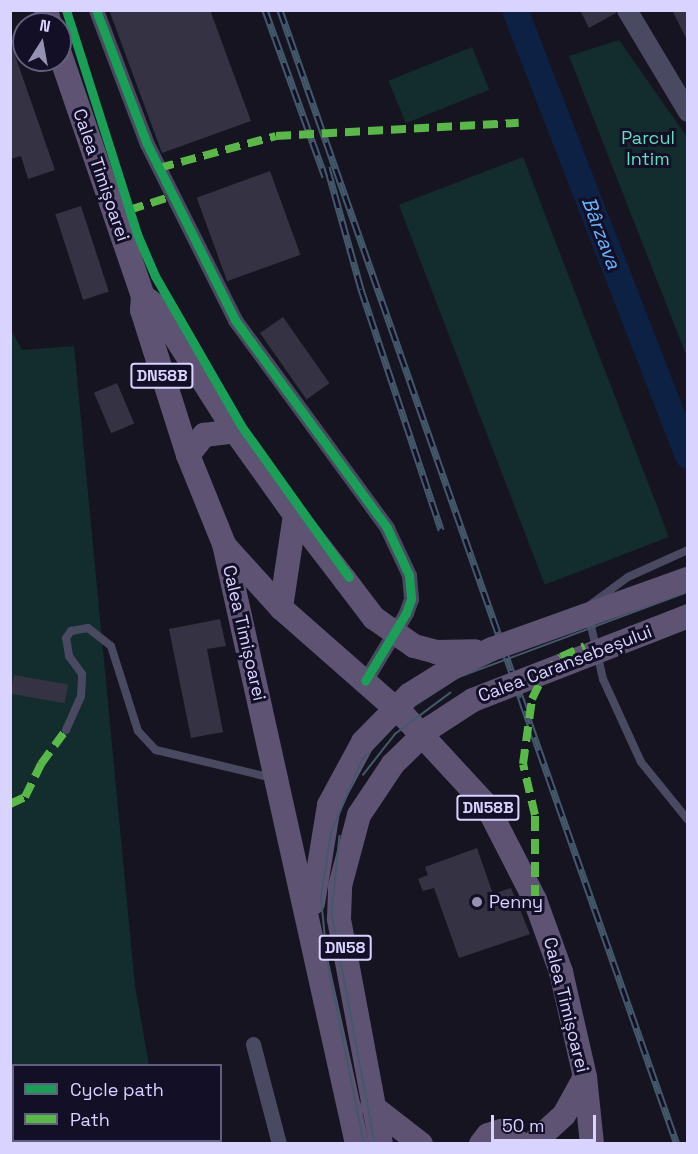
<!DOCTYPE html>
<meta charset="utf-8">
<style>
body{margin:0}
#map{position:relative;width:698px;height:1154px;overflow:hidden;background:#161421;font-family:"Space Grotesk",sans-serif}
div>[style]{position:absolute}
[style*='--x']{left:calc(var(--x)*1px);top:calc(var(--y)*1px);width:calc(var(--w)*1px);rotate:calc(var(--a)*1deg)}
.green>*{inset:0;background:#132c2d;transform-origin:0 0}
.river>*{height:26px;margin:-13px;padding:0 13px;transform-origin:13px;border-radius:13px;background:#0d2144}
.building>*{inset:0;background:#343243;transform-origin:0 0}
.service>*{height:8px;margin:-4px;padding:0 4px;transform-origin:4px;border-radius:4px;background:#4a4962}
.minor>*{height:15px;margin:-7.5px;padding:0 7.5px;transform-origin:7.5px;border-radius:7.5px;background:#4a4962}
.tertiary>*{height:20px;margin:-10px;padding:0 10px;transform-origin:10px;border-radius:10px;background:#4a4962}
.primary>*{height:24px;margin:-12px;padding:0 12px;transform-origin:12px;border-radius:12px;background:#5e5373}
.tram>*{height:1.5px;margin:-0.75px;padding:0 0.75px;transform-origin:0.75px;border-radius:0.75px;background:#43596b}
.rail>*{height:7px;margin-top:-3.5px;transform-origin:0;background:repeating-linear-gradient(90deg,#130f26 0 14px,#43596b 0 28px);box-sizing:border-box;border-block:2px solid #43596b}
.primary-bridge>*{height:24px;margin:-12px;padding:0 12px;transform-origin:12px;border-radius:12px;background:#5e5373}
.quiet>*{height:8px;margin-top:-4px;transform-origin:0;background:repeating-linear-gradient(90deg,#58b947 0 15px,transparent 0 23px)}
.cycleway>*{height:9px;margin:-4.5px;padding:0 4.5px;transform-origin:4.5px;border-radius:4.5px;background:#1a9f57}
.dots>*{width:16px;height:16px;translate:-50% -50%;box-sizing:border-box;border:3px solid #130f26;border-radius:50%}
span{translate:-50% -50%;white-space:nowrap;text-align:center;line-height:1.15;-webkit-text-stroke:6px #130f26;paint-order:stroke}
.shield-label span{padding:2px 4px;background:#130f26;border:2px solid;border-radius:4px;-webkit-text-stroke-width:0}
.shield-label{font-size:16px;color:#d9d4ff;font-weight:700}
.park-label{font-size:18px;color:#5fe0c0}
.street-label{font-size:18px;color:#d9d4ff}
.poi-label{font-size:18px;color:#d9d4ff}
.left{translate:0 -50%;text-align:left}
.water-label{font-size:20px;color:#62b6ff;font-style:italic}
.frame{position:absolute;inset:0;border:12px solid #d9d4ff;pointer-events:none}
.legend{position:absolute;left:12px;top:1064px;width:210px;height:78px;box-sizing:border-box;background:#130f26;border:2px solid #625e7d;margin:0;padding:8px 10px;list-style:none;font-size:18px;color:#d9d4ff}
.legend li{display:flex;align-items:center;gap:12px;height:30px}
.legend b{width:30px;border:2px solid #625e7d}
.north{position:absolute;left:12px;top:12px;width:60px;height:60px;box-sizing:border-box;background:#130f26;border:2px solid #625e7d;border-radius:50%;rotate:11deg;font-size:16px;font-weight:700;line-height:24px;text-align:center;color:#d9d4ff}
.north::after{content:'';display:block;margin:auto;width:21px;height:27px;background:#9591b1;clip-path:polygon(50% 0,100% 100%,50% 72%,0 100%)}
.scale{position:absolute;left:491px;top:1115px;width:105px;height:27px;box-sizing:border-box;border:3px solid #d9d4ff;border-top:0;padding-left:8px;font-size:18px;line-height:21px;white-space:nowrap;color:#d9d4ff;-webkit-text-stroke:4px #130f26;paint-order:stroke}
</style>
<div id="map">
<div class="green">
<div style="clip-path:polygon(619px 40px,687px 137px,687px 357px,569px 56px)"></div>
<div style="left:472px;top:47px;width:46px;height:90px;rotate:68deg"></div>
<div style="left:523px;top:157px;width:407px;height:133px;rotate:69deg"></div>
<div style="clip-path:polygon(10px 328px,22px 350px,74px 346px,135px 986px,149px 1065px,14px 1066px,14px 1140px,162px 1143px,11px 1143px)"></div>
</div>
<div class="river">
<div style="--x:515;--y:10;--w:478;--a:68.8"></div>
</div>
<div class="building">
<div style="clip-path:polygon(109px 10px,210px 10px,251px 121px,162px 153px)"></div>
<div style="clip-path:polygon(580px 10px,615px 10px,616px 13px,589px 28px)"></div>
<div style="clip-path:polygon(672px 10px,687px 10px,687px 40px)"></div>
<div style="clip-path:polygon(10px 41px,55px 170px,28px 179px,21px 156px,10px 159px)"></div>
<div style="left:270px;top:171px;width:89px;height:78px;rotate:70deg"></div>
<div style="left:81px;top:206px;width:90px;height:27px;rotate:72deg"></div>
<div style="left:283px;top:317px;width:81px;height:28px;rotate:55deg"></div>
<div style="left:117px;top:383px;width:44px;height:25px;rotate:67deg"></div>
<div style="clip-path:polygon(220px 619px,226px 646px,207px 649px,223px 732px,191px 738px,169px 629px)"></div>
<div style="left:14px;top:675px;width:55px;height:19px;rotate:10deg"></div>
<div style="clip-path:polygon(477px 848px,493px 894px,511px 888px,530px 934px,459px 958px,434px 888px,423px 891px,418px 879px,428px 875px,425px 867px)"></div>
</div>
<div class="service">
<div style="--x:590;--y:605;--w:47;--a:-36.4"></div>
<div style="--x:628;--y:577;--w:66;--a:-24.2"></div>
<div style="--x:589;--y:617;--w:64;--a:77.3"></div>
<div style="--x:603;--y:679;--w:91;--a:65.4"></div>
<div style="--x:641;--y:762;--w:75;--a:51"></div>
<div style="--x:66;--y:730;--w:37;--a:-66"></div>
<div style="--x:81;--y:696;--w:22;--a:-87"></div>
<div style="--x:82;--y:674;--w:22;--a:-126"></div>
<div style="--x:69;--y:656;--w:18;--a:-99"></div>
<div style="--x:66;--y:638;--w:9;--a:-54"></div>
<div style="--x:71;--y:631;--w:17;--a:-10"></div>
<div style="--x:88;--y:628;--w:29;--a:38"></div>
<div style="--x:111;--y:646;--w:89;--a:72.4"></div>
<div style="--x:138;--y:731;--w:26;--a:47"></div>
<div style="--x:156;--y:750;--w:120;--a:13.5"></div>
</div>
<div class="minor">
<div style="--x:96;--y:10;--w:143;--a:69.2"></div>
<div style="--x:147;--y:144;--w:197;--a:63.4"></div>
<div style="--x:235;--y:320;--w:258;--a:53.8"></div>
<div style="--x:387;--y:528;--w:52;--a:64.9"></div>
<div style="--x:409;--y:575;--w:24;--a:85"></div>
<div style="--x:411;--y:599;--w:15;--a:110"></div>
<div style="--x:406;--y:613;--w:79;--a:121.1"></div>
<div style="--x:253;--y:1044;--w:103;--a:75.4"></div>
</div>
<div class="tertiary">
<div style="--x:627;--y:10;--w:119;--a:59.1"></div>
</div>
<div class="primary">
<div style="--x:46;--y:10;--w:15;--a:74"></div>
<div style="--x:60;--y:54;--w:256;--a:71.1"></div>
<div style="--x:143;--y:296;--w:14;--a:94"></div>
<div style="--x:142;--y:310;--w:152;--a:72.4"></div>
<div style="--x:188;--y:455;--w:96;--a:68"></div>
<div style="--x:224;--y:544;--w:615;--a:77.5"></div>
<div style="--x:143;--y:296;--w:15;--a:37"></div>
<div style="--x:155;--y:305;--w:149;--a:57.6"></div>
<div style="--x:235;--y:431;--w:103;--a:54.5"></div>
<div style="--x:295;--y:515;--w:94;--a:98.6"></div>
<div style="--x:188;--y:455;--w:26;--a:-51"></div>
<div style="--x:204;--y:435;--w:31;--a:-7"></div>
<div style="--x:295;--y:515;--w:82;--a:52.4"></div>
<div style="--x:225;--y:546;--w:84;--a:47.9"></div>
<div style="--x:281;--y:608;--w:165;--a:41.3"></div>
<div style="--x:405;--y:717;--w:121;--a:47.3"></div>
<div style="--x:487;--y:806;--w:106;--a:62.9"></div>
<div style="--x:535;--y:900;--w:77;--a:70.1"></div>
<div style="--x:561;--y:972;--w:108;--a:77.1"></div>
<div style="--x:585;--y:1077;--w:67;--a:84"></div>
<div style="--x:313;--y:903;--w:99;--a:-80.7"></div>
<div style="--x:329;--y:805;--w:72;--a:-61.6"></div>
<div style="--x:372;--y:1106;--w:62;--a:37.8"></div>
<div style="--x:381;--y:1144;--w:229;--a:-100.6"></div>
<div style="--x:339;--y:919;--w:33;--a:-88"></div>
<div style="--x:340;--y:886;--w:73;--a:-75"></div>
<div style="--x:359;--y:815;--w:61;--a:-56.3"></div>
<div style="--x:481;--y:1144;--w:11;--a:-52"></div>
<div style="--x:488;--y:1135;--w:14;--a:-17"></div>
<div style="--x:501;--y:1131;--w:24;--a:33"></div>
<div style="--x:532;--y:1144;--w:43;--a:-42.2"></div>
<div style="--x:564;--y:1115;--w:43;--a:-61.1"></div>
</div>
<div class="tram">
<div style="--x:363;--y:775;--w:52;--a:-52"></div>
<div style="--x:395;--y:734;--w:69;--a:-36.7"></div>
<div style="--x:340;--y:836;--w:76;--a:96"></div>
<div style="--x:332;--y:912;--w:236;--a:79.5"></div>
<div style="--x:364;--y:1144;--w:188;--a:-101.4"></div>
<div style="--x:327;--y:960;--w:62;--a:-95.5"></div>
<div style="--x:321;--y:898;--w:66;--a:-81.3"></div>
<div style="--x:331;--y:833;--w:79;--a:-67"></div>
<div style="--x:362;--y:760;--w:71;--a:-46.7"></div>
<div style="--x:411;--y:708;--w:57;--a:-32.9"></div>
<div style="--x:459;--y:677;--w:244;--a:-20.4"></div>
</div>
<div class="rail">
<div style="--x:265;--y:10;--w:177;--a:70.2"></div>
<div style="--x:280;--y:10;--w:1201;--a:70.71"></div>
<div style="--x:327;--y:167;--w:127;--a:74.4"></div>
<div style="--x:361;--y:289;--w:254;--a:71.6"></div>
</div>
<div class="primary-bridge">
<div style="--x:345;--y:580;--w:48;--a:52.7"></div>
<div style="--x:374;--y:618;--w:49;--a:35"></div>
<div style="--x:414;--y:646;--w:23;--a:15"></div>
<div style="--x:436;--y:652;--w:39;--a:-1"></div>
<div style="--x:363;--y:742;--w:66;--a:-45.6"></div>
<div style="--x:409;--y:695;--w:51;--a:-32.1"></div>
<div style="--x:452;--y:668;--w:44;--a:-25.4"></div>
<div style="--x:492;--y:649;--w:208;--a:-19.7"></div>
<div style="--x:393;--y:764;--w:52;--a:-44.2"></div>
<div style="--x:430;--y:728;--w:51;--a:-33.1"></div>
<div style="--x:473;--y:700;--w:231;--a:-21.3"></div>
</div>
<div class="quiet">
<div style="--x:159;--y:168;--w:121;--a:-15.3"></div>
<div style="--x:276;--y:136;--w:243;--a:-3.1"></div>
<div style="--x:129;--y:210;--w:46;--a:-17.7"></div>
<div style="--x:10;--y:804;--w:17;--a:-25"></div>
<div style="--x:25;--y:797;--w:37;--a:-64"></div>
<div style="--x:41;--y:764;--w:42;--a:-53.7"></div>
<div style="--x:535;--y:900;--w:85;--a:-90"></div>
<div style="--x:535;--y:815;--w:52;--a:-103.2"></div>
<div style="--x:523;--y:764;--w:66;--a:-82.1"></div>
<div style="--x:532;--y:699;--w:28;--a:-64"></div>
<div style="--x:544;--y:674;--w:24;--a:-45"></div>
<div style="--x:561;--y:657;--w:26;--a:-25"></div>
</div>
<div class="cycleway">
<div style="--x:66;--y:10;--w:235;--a:72.4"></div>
<div style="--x:137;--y:234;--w:46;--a:66.8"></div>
<div style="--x:155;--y:276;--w:174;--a:60.1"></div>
<div style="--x:242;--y:427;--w:184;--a:54.5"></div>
<div style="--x:96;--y:10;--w:143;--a:69.2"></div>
<div style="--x:147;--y:144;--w:197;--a:63.4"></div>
<div style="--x:235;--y:320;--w:258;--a:53.8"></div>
<div style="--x:387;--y:528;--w:52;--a:64.9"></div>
<div style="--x:409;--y:575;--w:24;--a:85"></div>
<div style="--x:411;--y:599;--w:15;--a:110"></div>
<div style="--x:406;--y:613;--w:79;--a:121.1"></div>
</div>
<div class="dots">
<div style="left:477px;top:902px;background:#9591b1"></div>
</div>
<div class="shield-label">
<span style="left:162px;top:376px">DN58B</span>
<span style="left:488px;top:808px">DN58B</span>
<span style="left:345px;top:948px">DN58</span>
</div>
<div class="park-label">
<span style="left:648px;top:149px">Parcul<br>Intim</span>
</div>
<div class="street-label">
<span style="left:101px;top:175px;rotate:71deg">Calea Timișoarei</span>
<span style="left:244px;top:633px;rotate:77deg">Calea Timișoarei</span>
<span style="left:565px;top:664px;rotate:-21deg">Calea Caransebeșului</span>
<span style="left:566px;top:1005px;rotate:76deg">Calea Timișoarei</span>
</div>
<div class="poi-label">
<span class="left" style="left:489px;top:902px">Penny</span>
</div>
<div class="water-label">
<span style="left:601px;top:233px;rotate:69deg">Bârzava</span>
</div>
<div class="frame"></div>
<ul class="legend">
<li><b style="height:8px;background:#1a9f57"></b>Cycle path</li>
<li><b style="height:8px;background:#58b947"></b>Path</li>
</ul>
<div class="north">N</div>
<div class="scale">50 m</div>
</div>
